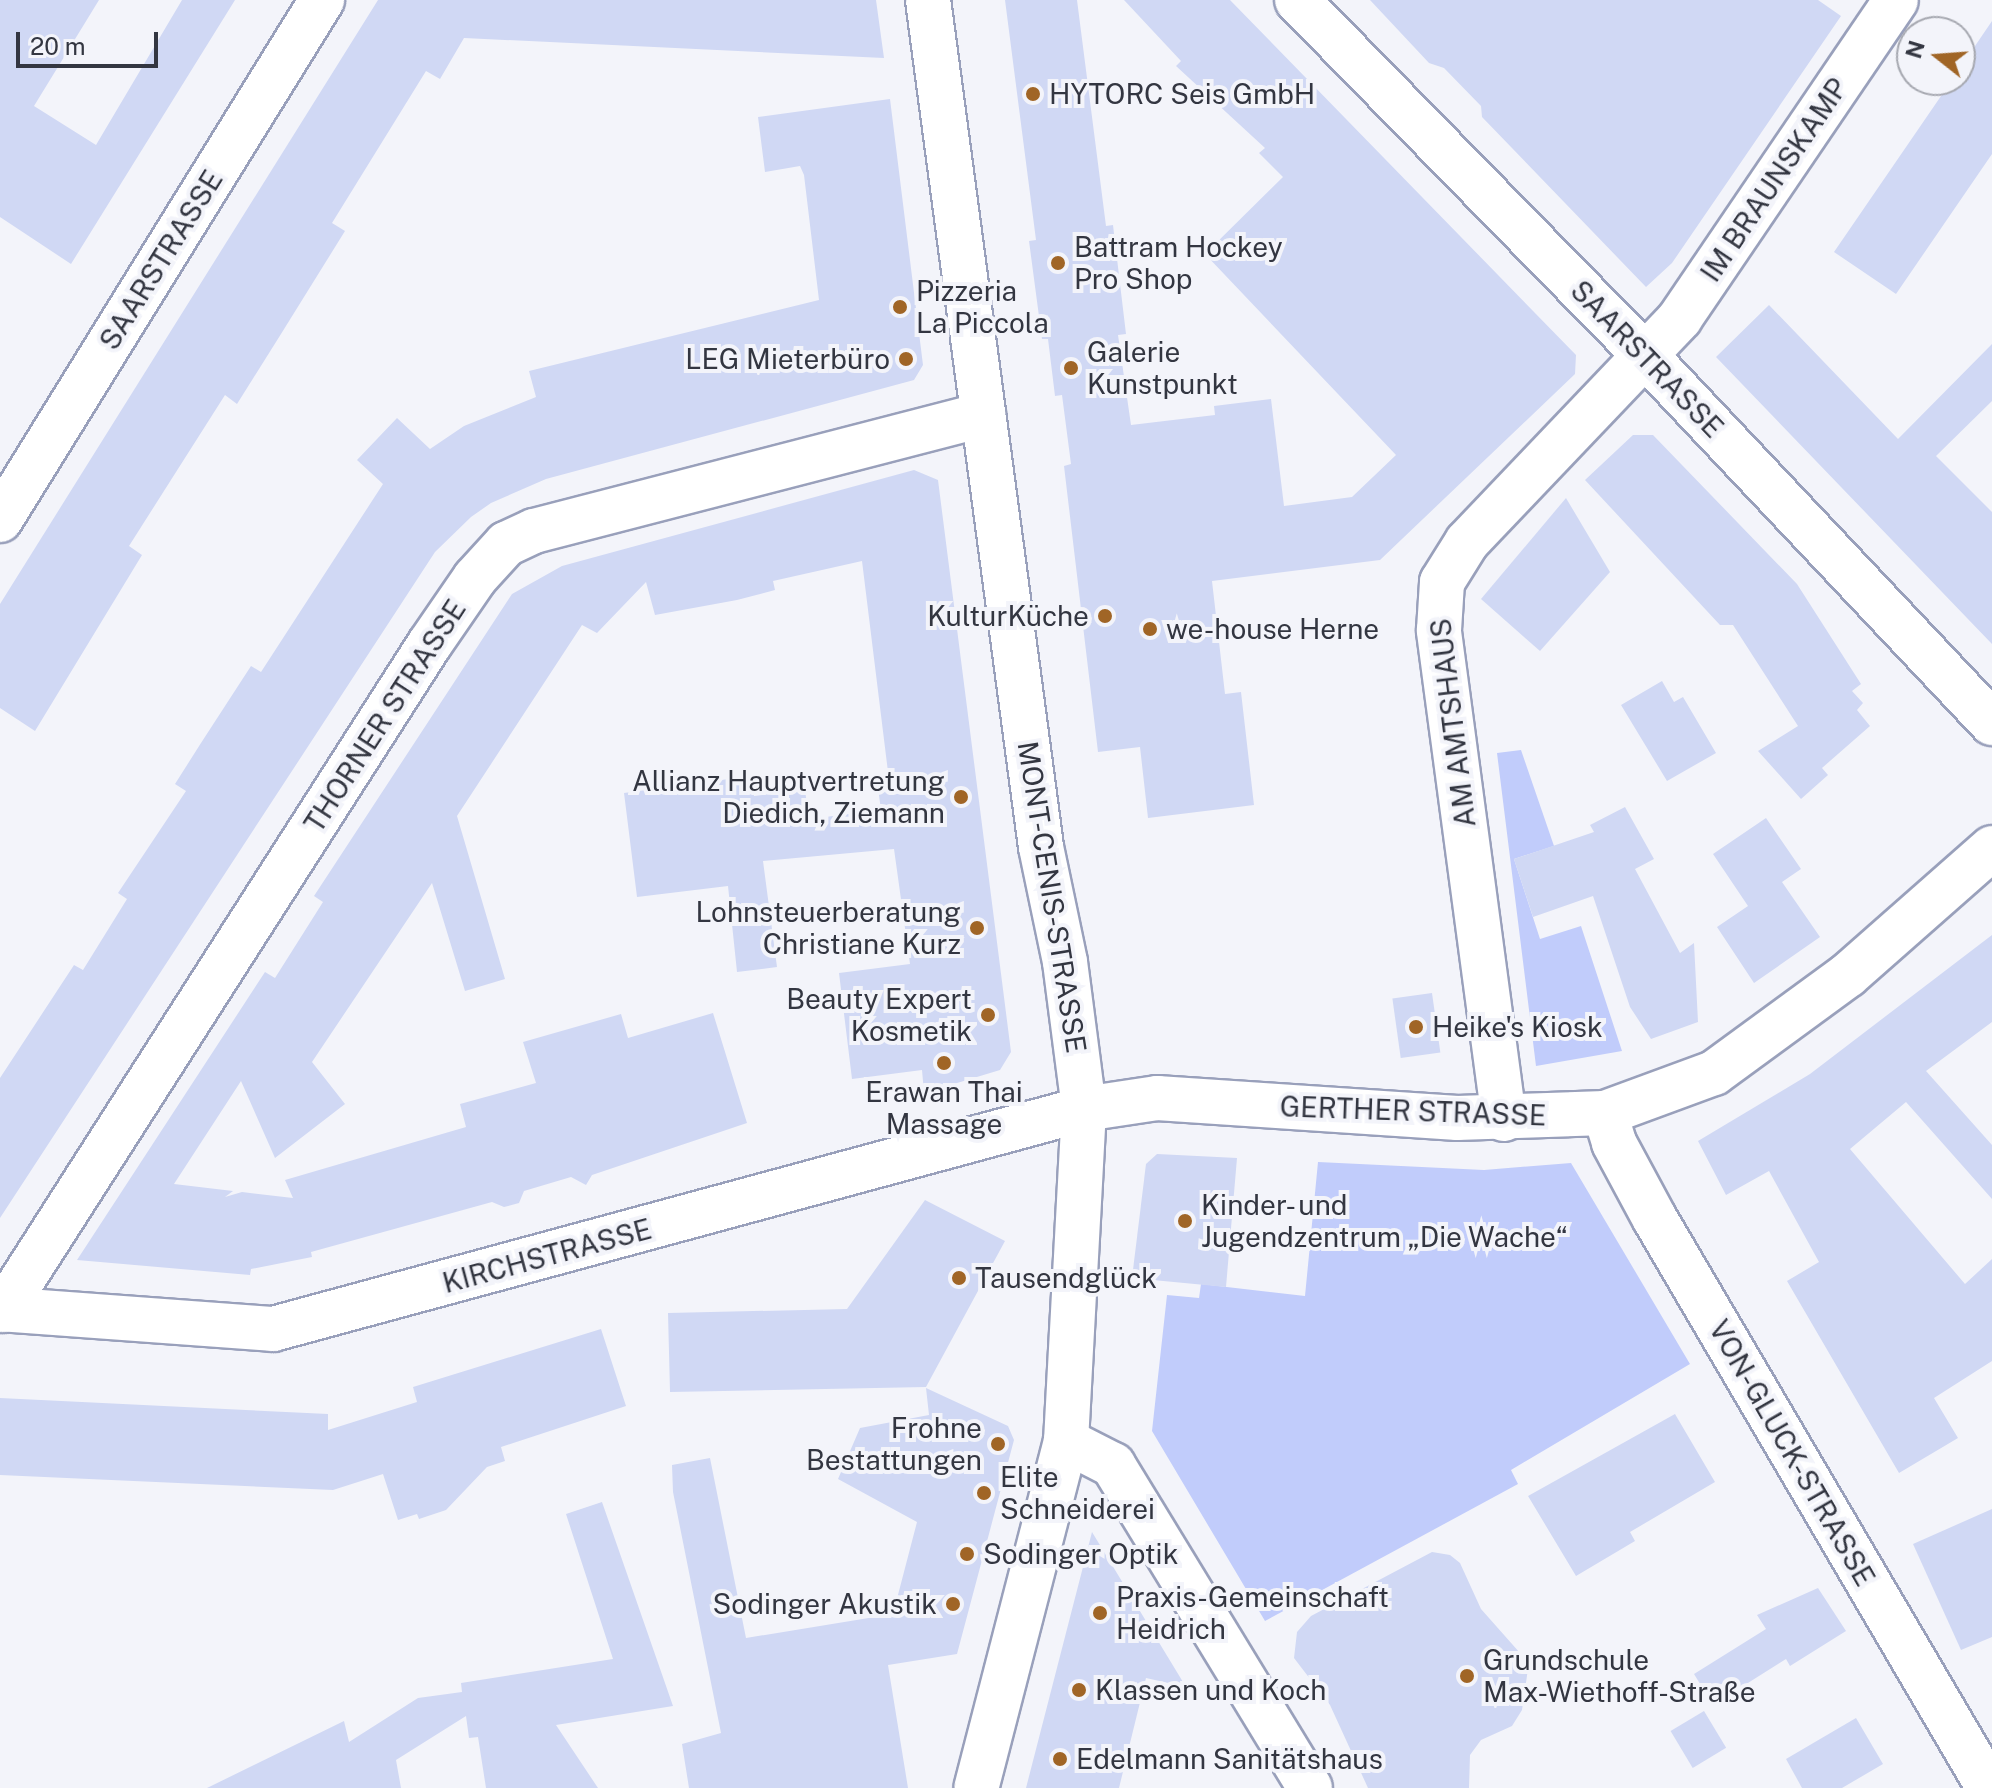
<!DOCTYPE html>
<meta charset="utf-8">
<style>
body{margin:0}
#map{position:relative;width:1992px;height:1788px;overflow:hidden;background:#f3f4fa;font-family:"Public Sans",sans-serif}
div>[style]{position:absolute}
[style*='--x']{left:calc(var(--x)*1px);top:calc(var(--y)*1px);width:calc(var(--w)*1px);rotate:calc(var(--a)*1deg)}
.green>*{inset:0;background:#c1ccfb}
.building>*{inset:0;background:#d0d8f4;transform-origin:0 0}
.roads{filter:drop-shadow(2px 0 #99a0bb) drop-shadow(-2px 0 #99a0bb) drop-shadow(0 2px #99a0bb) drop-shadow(0 -2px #99a0bb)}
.street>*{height:44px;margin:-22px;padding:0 22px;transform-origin:22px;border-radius:22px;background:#fff}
.dots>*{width:22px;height:22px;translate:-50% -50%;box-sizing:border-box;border:4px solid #f3f4fa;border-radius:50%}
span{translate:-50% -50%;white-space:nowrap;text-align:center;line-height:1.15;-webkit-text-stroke:8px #f3f4fa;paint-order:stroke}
.poi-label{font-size:28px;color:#333641}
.left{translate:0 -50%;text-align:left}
.right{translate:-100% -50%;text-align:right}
.street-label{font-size:28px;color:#333641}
.north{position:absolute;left:1896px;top:16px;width:80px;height:80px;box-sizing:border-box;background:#f3f4fa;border:2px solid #a6a8b0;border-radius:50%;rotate:287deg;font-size:22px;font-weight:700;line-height:32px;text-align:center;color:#333641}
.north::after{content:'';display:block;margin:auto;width:28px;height:36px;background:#a06526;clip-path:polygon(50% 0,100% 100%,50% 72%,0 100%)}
.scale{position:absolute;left:16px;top:32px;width:142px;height:36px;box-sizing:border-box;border:4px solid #333641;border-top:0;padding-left:10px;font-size:24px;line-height:28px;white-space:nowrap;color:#333641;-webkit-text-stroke:6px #f3f4fa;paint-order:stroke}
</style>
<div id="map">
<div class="green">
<div style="clip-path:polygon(1521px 750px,1554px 846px,1514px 859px,1540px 939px,1581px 926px,1622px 1051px,1536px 1066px,1497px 753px)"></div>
<div style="clip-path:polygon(1318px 1162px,1484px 1170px,1571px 1163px,1690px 1364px,1511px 1470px,1518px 1484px,1265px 1621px,1152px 1431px,1167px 1295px,1199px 1298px,1201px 1284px,1305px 1296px)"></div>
</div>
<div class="building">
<div style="clip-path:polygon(0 0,99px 0,34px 106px,96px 145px,182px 0,235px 0,71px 264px,0 217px)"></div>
<div style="clip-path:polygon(378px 0,876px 0,884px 58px,464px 38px,440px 79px,426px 71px,332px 223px,345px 231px,281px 334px,237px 404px,225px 395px,129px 546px,142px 555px,35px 731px,0 708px,0 604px)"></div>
<div style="clip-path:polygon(1005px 0,1077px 0,1106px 226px,1113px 225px,1126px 334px,1118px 335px,1131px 425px,1215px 415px,1214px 406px,1271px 399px,1284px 506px,1352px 497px,1396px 455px,1205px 254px,1283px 177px,1259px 153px,1265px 148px,1176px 66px,1181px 61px,1124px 0,1230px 0,1576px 355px,1575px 374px,1380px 560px,1212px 581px,1225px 694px,1241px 692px,1254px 805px,1148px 818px,1140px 747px,1098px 752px,1064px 466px,1071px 464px,1062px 395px,1055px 396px,1048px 339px,1042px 339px,1029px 241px,1036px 240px)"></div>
<div style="clip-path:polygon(1370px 0,1818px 0,1841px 16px,1672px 263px,1646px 287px,1482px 117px,1481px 106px,1444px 68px,1429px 63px)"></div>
<div style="clip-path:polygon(1992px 21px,1992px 154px,1896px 294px,1834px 252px,1952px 80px,1960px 80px,1960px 68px)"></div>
<div style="clip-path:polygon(890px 99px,923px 365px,914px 380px,546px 479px,491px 503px,471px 517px,435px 552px,0 1218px,0 1078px,74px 965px,83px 970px,127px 899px,118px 893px,186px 791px,175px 784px,201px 743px,251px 666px,261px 672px,383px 484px,357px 460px,397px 418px,430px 449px,464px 426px,536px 397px,529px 371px,819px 300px,804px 175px,800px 166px,765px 172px,758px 117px)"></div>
<div style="clip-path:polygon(1769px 305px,1898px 439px,1992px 344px,1992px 401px,1936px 456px,1992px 512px,1992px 644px,1716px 357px)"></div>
<div style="clip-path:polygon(1633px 435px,1653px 435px,1797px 584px,1861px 684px,1852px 691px,1863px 703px,1857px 710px,1870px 726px,1822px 768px,1828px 775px,1801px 799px,1758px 751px,1798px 726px,1733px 625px,1720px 625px,1585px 480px)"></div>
<div style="clip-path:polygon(914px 470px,938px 480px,1011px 1052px,1000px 1070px,924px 1093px,922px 1070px,852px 1079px,839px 973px,910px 964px,894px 849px,763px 861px,777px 967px,737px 972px,728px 886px,637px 897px,624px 793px,751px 776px,754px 796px,805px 790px,809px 819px,881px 810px,877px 781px,889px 780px,862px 561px,773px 581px,775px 590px,737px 600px,655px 615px,646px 582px,597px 633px,582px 625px,457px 816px,505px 979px,465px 991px,432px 883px,312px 1062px,345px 1104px,275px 1158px,241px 1081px,174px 1184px,233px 1191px,225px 1197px,242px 1192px,293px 1198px,285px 1180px,466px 1127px,460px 1104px,536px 1083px,523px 1042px,621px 1014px,628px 1038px,713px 1013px,747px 1123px,592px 1175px,586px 1185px,571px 1177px,524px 1191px,519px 1203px,504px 1207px,492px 1202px,311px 1252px,312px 1257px,251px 1269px,250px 1275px,77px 1260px,265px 972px,275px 978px,323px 902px,314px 896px,512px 594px,562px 566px)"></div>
<div style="clip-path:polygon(1566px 498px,1610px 572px,1540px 651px,1481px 599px)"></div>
<div style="clip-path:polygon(1662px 681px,1674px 702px,1683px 697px,1716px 753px,1667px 781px,1621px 705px)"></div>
<div style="clip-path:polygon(1625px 807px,1654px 859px,1635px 869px,1680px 953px,1694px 943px,1698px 1022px,1651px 1039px,1630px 1007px,1593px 896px,1533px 917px,1514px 859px,1594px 832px,1590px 825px)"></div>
<div style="clip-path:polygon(1766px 818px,1801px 869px,1782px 882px,1820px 937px,1754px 983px,1717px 927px,1748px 906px,1713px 854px)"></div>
<div style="clip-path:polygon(1992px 935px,1992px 1022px,1926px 1071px,1992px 1145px,1992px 1199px,1906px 1102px,1850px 1149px,1965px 1284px,1992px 1259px,1992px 1361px,1934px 1398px,1958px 1438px,1899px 1473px,1787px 1281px,1819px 1262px,1769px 1171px,1726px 1195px,1698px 1141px,1810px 1074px)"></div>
<div style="left:1432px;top:993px;width:60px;height:40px;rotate:82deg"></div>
<div style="clip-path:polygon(1157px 1154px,1237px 1158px,1226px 1287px,1132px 1278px,1146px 1164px)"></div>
<div style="clip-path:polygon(925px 1200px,1005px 1241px,926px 1387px,670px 1392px,668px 1313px,847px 1309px)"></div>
<div style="clip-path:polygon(601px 1329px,626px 1406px,501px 1447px,505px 1461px,487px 1467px,446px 1510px,419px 1519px,417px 1514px,398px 1520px,383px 1474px,333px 1490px,0 1475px,0 1398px,328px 1414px,328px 1430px,417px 1402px,413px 1387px)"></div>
<div style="clip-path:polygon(926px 1388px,1008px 1426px,1014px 1440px,957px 1654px,888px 1665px,908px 1788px,689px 1788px,682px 1744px,721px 1733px,673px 1492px,672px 1465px,710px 1458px,746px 1638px,893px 1614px,917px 1522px,838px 1479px,860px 1428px,929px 1415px)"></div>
<div style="clip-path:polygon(1675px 1414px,1715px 1482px,1630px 1532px,1635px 1541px,1576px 1576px,1528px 1496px)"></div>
<div style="clip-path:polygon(602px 1502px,673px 1706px,556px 1725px,598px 1788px,486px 1788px,478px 1737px,469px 1738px,466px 1716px,396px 1760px,401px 1788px,207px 1788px,344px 1721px,349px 1742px,418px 1698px,462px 1692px,461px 1683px,613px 1659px,566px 1514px)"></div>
<div style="clip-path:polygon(1992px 1509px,1992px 1637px,1961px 1650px,1913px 1544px)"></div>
<div style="clip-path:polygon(1092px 1532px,1186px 1687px,1146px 1678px,1119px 1788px,1026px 1788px)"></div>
<div style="clip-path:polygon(1432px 1552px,1450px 1555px,1460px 1563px,1481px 1609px,1520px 1653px,1528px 1669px,1522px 1710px,1512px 1726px,1481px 1740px,1470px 1755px,1469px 1788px,1368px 1788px,1330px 1705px,1294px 1658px,1297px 1632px,1311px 1616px)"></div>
<div style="clip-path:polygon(1818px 1588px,1846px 1631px,1790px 1666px,1786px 1659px,1713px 1705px,1694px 1674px,1766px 1629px,1757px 1615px)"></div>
<div style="left:1704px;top:1711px;width:43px;height:39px;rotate:59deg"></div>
<div style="clip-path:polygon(1856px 1718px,1883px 1764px,1842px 1788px,1802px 1788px,1786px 1759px)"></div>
</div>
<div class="roads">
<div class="street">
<div style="--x:928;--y:0;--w:855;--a:82.4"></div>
<div style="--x:1041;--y:847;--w:117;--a:78.2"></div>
<div style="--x:1065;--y:962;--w:148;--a:82.6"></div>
<div style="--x:1084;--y:1109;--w:332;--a:93.1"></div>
<div style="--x:1066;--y:1441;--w:358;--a:104.5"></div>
<div style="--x:1297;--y:0;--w:497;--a:45.6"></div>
<div style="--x:1645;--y:355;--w:506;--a:46.68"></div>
<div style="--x:0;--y:520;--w:612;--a:-58.23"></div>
<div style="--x:1605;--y:1113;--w:31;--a:73"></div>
<div style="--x:1614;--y:1143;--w:86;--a:61.7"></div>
<div style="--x:1655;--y:1219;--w:660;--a:59.59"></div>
<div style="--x:1504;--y:1119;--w:493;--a:-97.6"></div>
<div style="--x:1439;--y:630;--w:48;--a:-86.4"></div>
<div style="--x:1442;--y:582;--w:47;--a:-58"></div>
<div style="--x:1467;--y:542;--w:309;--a:-46.4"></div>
<div style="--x:1680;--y:318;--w:384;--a:-55.8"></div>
<div style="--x:0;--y:1309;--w:274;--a:4.2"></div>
<div style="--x:273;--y:1329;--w:840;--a:-15.18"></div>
<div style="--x:1084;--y:1109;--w:74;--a:-8.6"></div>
<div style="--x:1157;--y:1098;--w:301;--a:3.8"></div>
<div style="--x:1457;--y:1118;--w:148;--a:-1.9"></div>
<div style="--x:1605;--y:1113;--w:116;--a:-20.2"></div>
<div style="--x:1714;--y:1073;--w:166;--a:-36.2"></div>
<div style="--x:1848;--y:975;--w:192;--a:-41.4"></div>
<div style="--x:3;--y:1310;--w:790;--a:-57.36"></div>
<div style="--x:429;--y:645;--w:81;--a:-55.5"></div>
<div style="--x:475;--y:578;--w:46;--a:-47.6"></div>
<div style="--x:506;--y:544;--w:31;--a:-25"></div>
<div style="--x:534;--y:531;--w:464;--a:-14.5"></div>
<div style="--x:1066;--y:1441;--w:53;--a:27.1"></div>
<div style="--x:1113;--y:1465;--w:378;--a:58.6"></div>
</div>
</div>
<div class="dots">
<div style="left:1033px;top:94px;background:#a06526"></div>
<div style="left:1058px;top:263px;background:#a06526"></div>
<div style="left:900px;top:307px;background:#a06526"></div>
<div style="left:906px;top:359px;background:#a06526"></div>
<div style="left:1071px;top:368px;background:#a06526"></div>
<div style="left:1105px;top:616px;background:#a06526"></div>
<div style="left:1150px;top:629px;background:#a06526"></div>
<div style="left:961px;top:797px;background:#a06526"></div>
<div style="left:977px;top:928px;background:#a06526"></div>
<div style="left:988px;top:1015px;background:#a06526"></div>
<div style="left:1416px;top:1027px;background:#a06526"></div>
<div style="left:944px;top:1063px;background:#a06526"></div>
<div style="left:1185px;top:1221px;background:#a06526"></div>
<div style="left:959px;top:1278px;background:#a06526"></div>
<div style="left:998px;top:1444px;background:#a06526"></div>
<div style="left:984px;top:1493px;background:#a06526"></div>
<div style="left:967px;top:1554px;background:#a06526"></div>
<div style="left:953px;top:1604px;background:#a06526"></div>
<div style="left:1100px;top:1613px;background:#a06526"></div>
<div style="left:1467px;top:1676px;background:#a06526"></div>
<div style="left:1079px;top:1690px;background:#a06526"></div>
<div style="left:1060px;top:1759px;background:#a06526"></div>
</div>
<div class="poi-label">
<span class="left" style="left:1049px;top:94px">HYTORC Seis GmbH</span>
<span class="left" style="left:1074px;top:263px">Battram Hockey<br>Pro Shop</span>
<span class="left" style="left:916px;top:307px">Pizzeria<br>La Piccola</span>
<span class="left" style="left:1087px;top:368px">Galerie<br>Kunstpunkt</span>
<span class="right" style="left:890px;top:359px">LEG Mieterbüro</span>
<span class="right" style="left:1089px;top:616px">KulturKüche</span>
<span class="left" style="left:1166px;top:629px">we-house Herne</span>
<span class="right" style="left:945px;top:797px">Allianz Hauptvertretung<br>Diedich, Ziemann</span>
<span class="right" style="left:961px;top:928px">Lohnsteuerberatung<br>Christiane Kurz</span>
<span class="right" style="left:972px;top:1015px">Beauty Expert<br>Kosmetik</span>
<span class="left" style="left:1432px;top:1027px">Heike's Kiosk</span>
<span style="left:944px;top:1108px">Erawan Thai<br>Massage</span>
<span class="left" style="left:1201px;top:1221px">Kinder- und<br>Jugendzentrum „Die Wache“</span>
<span class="left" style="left:975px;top:1278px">Tausendglück</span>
<span class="right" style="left:982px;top:1444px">Frohne<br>Bestattungen</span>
<span class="left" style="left:1000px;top:1493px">Elite<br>Schneiderei</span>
<span class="left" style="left:983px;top:1554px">Sodinger Optik</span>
<span class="left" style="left:1116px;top:1613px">Praxis-Gemeinschaft<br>Heidrich</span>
<span class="right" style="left:937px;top:1604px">Sodinger Akustik</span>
<span class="left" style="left:1483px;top:1676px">Grundschule<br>Max-Wiethoff-Straße</span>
<span class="left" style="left:1095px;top:1690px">Klassen und Koch</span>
<span class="left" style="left:1076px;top:1759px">Edelmann Sanitätshaus</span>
</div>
<div class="street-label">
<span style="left:1774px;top:180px;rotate:-56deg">IM BRAUNSKAMP</span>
<span style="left:161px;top:260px;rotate:-58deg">SAARSTRASSE</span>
<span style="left:1647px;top:359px;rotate:46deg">SAARSTRASSE</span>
<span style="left:385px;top:716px;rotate:-57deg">THORNER STRASSE</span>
<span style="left:1453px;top:723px;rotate:-97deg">AM AMTSHAUS</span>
<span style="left:1052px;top:897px;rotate:81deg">MONT-CENIS-STRASSE</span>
<span style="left:1413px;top:1111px;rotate:2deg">GERTHER STRASSE</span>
<span style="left:547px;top:1256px;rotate:-15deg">KIRCHSTRASSE</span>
<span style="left:1792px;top:1453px;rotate:60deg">VON-GLUCK-STRASSE</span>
</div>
<div class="north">N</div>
<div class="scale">20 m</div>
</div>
